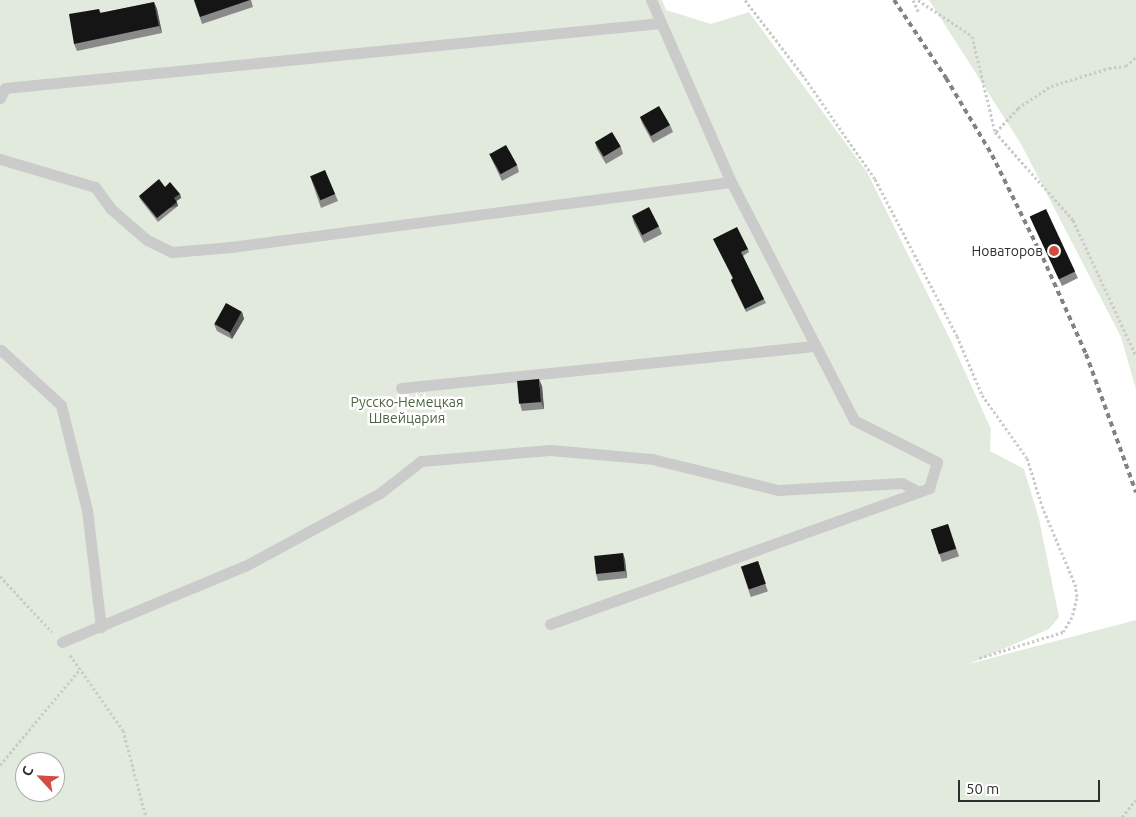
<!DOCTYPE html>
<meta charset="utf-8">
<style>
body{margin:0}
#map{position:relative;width:1136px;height:817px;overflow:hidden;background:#fff;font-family:Ubuntu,sans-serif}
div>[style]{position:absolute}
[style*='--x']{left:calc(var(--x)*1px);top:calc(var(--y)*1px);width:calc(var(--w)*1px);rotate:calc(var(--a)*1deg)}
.green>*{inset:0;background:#e2eadd}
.path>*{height:3px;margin-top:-1.5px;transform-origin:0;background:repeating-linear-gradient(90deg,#cbcbcb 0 2.5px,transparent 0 5px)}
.lane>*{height:11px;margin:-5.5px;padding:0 5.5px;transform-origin:5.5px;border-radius:5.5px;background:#cbcbcb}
.rail>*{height:4px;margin-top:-2px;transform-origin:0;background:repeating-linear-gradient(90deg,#838383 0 5px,transparent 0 9px)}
.wall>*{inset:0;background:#8a8a8a;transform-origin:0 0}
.shaded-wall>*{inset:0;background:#5b5b5b;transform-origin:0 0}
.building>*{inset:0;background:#151515;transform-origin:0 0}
.dots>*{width:14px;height:14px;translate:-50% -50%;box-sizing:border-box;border:2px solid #fff;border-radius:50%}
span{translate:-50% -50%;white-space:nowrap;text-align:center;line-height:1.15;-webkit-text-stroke:5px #fff;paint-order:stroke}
.poi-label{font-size:14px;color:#2e2e2e}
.right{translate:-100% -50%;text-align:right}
.park-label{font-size:14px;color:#4c6540}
.north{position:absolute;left:15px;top:752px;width:50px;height:50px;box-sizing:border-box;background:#fff;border:1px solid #ababab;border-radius:50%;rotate:295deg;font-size:14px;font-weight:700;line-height:20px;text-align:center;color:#2e2e2e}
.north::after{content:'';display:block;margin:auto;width:18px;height:22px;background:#d34b41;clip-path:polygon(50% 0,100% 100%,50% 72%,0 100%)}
.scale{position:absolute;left:958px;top:780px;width:142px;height:22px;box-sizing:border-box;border:2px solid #2e2e2e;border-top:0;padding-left:6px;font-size:15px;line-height:18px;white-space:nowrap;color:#2e2e2e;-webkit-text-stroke:4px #fff;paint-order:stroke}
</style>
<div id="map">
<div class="green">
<div style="clip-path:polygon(evenodd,0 0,662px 0,666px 10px,711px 24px,749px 12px,867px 172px,951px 341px,991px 429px,990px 451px,1024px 469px,1039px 519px,1059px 617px,1049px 629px,969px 664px,1136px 620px,1136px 817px,0 817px,0 0,25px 762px,55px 762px,55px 792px,25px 792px,25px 762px)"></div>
<div style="clip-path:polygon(929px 0,1136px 0,1136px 389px,1121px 337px,1021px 144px)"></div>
</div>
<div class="path">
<div style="--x:745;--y:0;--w:93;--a:52.4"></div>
<div style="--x:802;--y:74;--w:128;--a:55.2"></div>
<div style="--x:875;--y:179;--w:177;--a:62.4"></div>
<div style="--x:957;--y:336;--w:64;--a:67"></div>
<div style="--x:982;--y:395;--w:77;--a:54.5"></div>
<div style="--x:1027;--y:458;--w:50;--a:72.6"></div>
<div style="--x:1042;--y:506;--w:85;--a:67.1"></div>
<div style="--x:1075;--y:584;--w:14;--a:82"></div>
<div style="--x:1077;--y:598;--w:20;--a:105"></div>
<div style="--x:1072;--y:617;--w:17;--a:121"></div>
<div style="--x:1063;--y:632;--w:88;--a:162.8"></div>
<div style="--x:913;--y:0;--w:14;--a:65"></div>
<div style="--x:918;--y:0;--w:65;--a:33.7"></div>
<div style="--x:972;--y:36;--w:99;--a:76.5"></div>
<div style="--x:995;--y:132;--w:118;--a:48.4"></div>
<div style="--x:1073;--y:220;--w:150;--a:65.1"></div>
<div style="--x:996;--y:132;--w:33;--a:-47"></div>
<div style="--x:1018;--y:108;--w:40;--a:-34"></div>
<div style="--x:1051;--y:86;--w:61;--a:-17.2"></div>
<div style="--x:1109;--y:68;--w:17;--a:-7"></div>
<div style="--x:1126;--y:66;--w:13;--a:-42"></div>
<div style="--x:0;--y:576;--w:76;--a:47.1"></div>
<div style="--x:70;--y:655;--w:92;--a:54.8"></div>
<div style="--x:123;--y:730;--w:90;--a:75.2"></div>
<div style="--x:0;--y:765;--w:125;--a:-50.2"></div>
<div style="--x:1122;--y:817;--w:22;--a:-51"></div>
</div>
<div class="lane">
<div style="--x:0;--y:98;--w:11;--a:-63"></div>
<div style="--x:5;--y:88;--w:659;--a:-5.66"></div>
<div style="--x:0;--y:159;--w:99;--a:16.4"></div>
<div style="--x:95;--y:187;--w:26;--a:54"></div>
<div style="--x:110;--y:208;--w:49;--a:40.9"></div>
<div style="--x:147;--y:240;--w:28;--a:26"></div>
<div style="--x:172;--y:252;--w:59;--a:-4.8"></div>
<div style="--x:231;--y:247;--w:504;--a:-7.41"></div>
<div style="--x:1;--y:350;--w:81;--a:42.5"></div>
<div style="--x:61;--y:405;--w:108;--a:76.1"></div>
<div style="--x:87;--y:510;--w:118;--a:83.2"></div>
<div style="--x:401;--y:388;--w:415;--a:-5.8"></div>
<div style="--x:550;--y:624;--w:403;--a:-19.7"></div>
<div style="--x:929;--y:488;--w:27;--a:-73"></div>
<div style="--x:937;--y:462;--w:93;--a:-153.2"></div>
<div style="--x:854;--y:420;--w:268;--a:-117.3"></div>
<div style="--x:731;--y:182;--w:199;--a:-113.7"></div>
<div style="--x:62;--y:642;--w:198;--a:-22.6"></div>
<div style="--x:245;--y:566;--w:153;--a:-28.4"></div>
<div style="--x:380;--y:493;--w:52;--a:-38"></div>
<div style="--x:421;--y:461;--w:129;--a:-4.9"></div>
<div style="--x:550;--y:450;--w:102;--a:5"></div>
<div style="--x:652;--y:459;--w:130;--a:13.8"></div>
<div style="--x:778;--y:490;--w:124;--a:-3.2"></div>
<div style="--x:902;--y:483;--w:19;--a:28"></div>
</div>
<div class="rail">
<div style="--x:894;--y:0;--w:94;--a:56.3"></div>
<div style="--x:946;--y:78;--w:90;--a:59.1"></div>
<div style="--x:992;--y:155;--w:115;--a:63.7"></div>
<div style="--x:1043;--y:258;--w:105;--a:65.9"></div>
<div style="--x:1086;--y:354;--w:147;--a:70.1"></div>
</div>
<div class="wall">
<div style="clip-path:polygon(194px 0,251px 0,253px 7px,202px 24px)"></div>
<div style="clip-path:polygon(154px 2px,157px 9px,162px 33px,77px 51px,74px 44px,99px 9px,101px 13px)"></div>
<div style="clip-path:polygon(640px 117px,670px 125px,673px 132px,653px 143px,642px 123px)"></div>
<div style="clip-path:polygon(595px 142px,621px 147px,623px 154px,606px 164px,597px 149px)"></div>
<div style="clip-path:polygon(489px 153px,517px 165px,519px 172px,502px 181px,492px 160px)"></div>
<div style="clip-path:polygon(310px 176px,335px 194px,338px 201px,321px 208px)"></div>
<div style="clip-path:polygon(165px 187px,180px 194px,181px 198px,176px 201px,178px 206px,158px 222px,140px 199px,139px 196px)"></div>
<div style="clip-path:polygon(632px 216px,659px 227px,662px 234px,644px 243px,634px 223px)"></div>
<div style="clip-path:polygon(1030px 217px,1075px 272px,1078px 278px,1062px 286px)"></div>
<div style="clip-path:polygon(713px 239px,748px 249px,749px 252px,743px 256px,766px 303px,746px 312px,732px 283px,731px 280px,733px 279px)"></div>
<div style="clip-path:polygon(242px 312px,244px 319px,232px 339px,217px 331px,214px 324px)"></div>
<div style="clip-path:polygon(542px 386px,544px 409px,522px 411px,520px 404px)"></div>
<div style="left:948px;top:524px;width:34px;height:18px;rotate:71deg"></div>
<div style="clip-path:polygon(623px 553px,625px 560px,627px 578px,598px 581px,596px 574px)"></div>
<div style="left:758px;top:561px;width:32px;height:18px;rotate:72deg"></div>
</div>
<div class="shaded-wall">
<div style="clip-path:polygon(154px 2px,157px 9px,162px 33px,159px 26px)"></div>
<div style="clip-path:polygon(180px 194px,181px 198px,175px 202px,174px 198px)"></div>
<div style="left:177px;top:202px;width:4px;height:26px;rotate:76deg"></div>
<div style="clip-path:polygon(242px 312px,244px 319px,232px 339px,229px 332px)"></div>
<div style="clip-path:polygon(539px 379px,542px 386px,544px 409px,541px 402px)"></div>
<div style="clip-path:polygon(623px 553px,625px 560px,627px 578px,625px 571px)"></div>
</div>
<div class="building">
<div style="clip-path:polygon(194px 0,250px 0,200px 17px)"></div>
<div style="clip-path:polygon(154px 2px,159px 26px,74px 44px,69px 14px,99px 9px,100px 13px)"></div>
<div style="left:659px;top:106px;width:22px;height:22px;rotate:60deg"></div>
<div style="left:612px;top:132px;width:17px;height:20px;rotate:59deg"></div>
<div style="left:506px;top:145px;width:23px;height:19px;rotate:61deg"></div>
<div style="left:325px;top:170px;width:26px;height:16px;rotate:67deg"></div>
<div style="clip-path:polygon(159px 179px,165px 187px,170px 182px,180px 194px,174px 198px,177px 202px,157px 218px,139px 196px)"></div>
<div style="left:649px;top:207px;width:22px;height:19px;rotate:63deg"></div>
<div style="left:1046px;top:209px;width:69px;height:18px;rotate:65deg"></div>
<div style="clip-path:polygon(737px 227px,748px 249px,741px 252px,764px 299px,745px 309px,731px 280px,733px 278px,713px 239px)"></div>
<div style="left:226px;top:303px;width:18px;height:24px;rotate:29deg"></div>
<div style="left:539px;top:379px;width:23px;height:22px;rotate:85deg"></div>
<div style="left:948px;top:524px;width:26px;height:18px;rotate:72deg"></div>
<div style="left:623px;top:553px;width:18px;height:29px;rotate:84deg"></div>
<div style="left:758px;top:561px;width:24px;height:18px;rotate:71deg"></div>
</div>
<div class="dots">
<div style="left:1054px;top:251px;background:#d34b41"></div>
</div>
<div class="poi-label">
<span class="right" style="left:1043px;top:251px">Новаторов</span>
</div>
<div class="park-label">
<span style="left:407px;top:410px">Русско-Немецкая<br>Швейцария</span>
</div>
<div class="north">С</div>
<div class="scale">50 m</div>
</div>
